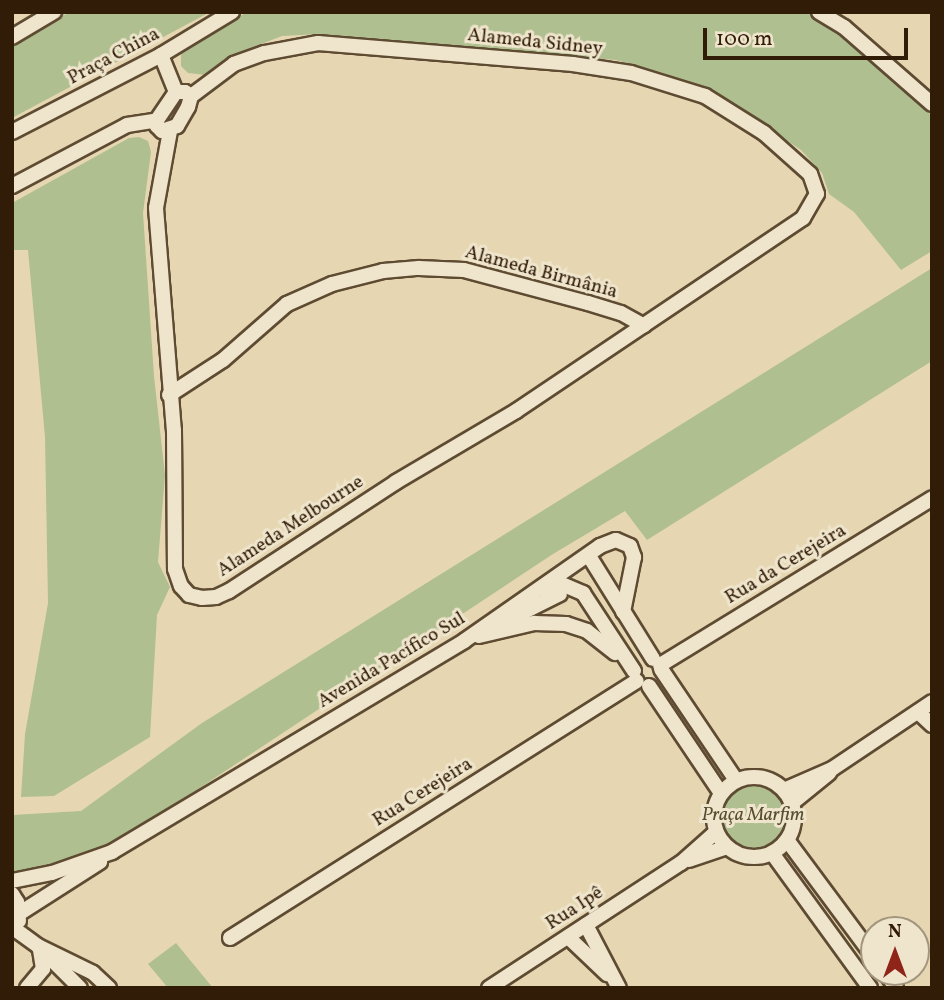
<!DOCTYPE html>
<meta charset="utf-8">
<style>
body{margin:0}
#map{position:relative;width:944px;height:1000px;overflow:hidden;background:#e6d7b2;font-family:Vollkorn,serif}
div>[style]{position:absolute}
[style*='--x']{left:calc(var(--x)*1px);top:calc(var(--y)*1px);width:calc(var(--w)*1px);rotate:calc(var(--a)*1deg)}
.green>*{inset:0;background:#b0bf90}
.round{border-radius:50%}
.roads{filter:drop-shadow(2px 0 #5e4b32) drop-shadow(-2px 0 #5e4b32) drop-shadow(0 2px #5e4b32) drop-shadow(0 -2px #5e4b32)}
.street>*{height:14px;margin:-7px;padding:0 7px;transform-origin:7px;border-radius:7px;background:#efe5cd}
.street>.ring{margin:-7px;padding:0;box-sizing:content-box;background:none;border:14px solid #efe5cd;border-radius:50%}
span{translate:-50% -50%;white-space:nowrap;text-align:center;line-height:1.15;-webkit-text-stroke:6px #efe5cd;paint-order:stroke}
.street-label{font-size:19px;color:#311c07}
.park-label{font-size:19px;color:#574d30;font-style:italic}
.frame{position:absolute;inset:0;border:14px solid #311c07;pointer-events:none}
.north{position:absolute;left:860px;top:916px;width:70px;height:70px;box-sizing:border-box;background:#efe5cd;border:2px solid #a3957e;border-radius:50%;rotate:0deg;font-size:19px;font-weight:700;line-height:28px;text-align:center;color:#311c07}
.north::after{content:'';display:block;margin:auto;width:24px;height:32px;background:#8f2418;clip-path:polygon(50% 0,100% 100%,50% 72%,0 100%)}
.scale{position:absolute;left:703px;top:28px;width:205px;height:32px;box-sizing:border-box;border:4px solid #311c07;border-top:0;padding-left:9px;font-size:21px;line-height:24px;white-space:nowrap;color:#311c07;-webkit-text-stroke:5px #efe5cd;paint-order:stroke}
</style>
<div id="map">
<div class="green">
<div style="clip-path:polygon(70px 12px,210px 12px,12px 118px,12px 43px)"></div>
<div style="clip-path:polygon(247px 12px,810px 12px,854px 41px,932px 116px,932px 251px,901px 270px,854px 212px,829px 194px,822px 173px,801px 150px,723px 98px,663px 73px,616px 60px,320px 34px,282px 36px,251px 48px,206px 75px,188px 73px,181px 66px,181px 54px,188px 47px)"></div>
<div style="clip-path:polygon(139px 137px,148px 141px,151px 152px,143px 213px,154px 376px,165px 475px,158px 562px,170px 587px,157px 615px,150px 737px,54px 796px,21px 797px,25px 734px,48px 603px,45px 437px,28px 250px,12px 250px,12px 203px,129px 138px)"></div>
<div style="clip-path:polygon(932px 268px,932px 361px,647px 540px,625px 511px,553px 554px,109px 848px,12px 875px,12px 815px,81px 811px,202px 723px)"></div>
<div class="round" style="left:720px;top:783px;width:66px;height:66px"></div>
<div style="clip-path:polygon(176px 943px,213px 988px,168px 988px,148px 964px)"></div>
</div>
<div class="roads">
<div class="street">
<div style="--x:819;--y:12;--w:29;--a:31"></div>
<div style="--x:844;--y:27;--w:117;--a:41.2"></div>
<div style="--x:12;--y:37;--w:49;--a:-30.8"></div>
<div style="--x:161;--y:55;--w:40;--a:68"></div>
<div style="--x:176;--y:92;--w:9;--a:0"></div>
<div style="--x:185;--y:92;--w:7;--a:34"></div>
<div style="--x:191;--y:96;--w:11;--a:105"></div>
<div style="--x:188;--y:107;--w:22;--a:120"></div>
<div style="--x:177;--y:126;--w:16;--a:162"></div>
<div style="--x:162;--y:131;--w:7;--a:-135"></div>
<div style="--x:157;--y:126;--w:6;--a:-90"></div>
<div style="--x:157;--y:120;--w:34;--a:-56"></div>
<div style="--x:170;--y:131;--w:78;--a:100.3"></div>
<div style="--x:156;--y:208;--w:223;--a:85.4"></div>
<div style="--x:174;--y:430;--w:139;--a:89.6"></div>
<div style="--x:175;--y:569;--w:18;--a:71"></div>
<div style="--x:181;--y:586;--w:12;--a:48"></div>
<div style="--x:189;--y:595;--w:13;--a:13"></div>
<div style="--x:202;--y:598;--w:14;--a:-4"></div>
<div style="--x:216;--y:597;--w:14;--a:-25"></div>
<div style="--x:229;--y:591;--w:199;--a:-33.1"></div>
<div style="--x:396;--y:482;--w:139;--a:-30.6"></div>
<div style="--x:516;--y:411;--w:346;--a:-33.9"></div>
<div style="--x:803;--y:218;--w:28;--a:-60"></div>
<div style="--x:817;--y:194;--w:21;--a:-109"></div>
<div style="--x:810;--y:174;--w:62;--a:-138.3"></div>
<div style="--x:764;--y:133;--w:70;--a:-147.9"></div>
<div style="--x:705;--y:96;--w:77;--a:-162.7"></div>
<div style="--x:631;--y:73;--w:59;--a:-171.2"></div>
<div style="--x:573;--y:64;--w:256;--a:-175.3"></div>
<div style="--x:318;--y:43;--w:55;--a:169.5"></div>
<div style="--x:264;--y:53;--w:32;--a:160"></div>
<div style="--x:234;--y:64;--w:54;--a:143.3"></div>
<div style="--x:12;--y:132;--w:168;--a:-27.3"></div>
<div style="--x:161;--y:55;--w:83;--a:-31.2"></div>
<div style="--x:12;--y:186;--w:130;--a:-27.9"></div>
<div style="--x:127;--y:125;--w:30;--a:-9"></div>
<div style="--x:169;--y:395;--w:64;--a:-32.9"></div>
<div style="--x:223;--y:360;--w:85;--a:-41.2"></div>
<div style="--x:287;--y:304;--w:49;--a:-24"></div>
<div style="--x:332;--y:284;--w:53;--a:-14.3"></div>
<div style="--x:383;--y:271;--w:36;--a:-5"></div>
<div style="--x:419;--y:268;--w:45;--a:2.5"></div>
<div style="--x:464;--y:270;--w:128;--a:14.9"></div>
<div style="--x:588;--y:303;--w:34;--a:17"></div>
<div style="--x:621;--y:313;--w:26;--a:29"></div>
<div style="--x:589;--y:556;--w:121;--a:58.1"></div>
<div style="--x:546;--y:592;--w:19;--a:-21"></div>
<div style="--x:564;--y:585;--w:21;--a:23"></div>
<div style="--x:583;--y:593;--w:93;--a:56.8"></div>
<div style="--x:500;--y:624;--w:67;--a:-26.6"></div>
<div style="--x:479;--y:636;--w:57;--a:-13.3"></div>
<div style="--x:534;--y:623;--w:32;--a:2"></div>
<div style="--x:566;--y:624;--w:22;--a:18"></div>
<div style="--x:587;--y:631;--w:36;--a:38"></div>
<div style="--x:660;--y:665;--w:319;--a:-31.5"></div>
<div style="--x:661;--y:669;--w:134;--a:56"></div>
<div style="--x:649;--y:686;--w:129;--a:56.1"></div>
<div style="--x:918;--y:712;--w:19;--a:43"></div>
<div class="ring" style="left:714px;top:777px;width:66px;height:66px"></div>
<div style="--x:784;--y:790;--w:52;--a:-23.6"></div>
<div style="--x:832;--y:769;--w:120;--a:-33.8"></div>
<div style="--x:792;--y:803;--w:48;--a:-39"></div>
<div style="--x:787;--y:840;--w:146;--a:53.4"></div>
<div style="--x:772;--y:853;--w:167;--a:54"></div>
<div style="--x:689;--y:860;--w:40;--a:-18.9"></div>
<div style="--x:12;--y:881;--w:41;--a:-11.3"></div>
<div style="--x:52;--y:873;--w:64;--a:-19.3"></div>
<div style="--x:112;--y:852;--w:410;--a:-30.9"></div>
<div style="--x:464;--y:641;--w:166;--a:-34.9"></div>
<div style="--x:600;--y:546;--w:17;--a:-21"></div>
<div style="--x:616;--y:540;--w:15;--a:23"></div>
<div style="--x:630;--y:546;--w:12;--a:70"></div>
<div style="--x:634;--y:557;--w:56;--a:101.3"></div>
<div style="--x:12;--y:894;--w:9;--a:58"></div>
<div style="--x:17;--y:902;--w:19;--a:84"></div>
<div style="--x:20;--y:913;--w:95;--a:-32.5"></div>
<div style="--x:586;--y:925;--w:71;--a:62.4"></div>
<div style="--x:16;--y:930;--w:27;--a:36"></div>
<div style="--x:38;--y:946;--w:61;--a:26.1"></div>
<div style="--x:93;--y:973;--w:22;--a:43"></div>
<div style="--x:568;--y:937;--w:54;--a:43.5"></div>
<div style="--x:230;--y:938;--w:481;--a:-32.3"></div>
<div style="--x:41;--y:949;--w:55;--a:45"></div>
<div style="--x:885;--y:972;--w:19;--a:55"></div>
<div style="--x:27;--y:988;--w:25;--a:-50"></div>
<div style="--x:43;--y:969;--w:19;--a:-99"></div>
<div style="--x:489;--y:988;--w:229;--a:-33.1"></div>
<div style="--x:681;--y:863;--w:47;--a:-41.5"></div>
</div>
</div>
<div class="street-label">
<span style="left:535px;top:43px;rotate:6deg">Alameda Sidney</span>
<span style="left:114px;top:57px;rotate:-28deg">Praça China</span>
<span style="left:541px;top:273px;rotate:15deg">Alameda Birmânia</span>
<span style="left:291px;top:527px;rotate:-33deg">Alameda Melbourne</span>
<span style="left:786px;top:565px;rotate:-31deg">Rua da Cerejeira</span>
<span style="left:392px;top:661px;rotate:-31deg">Avenida Pacífico Sul</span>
<span style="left:423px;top:793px;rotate:-32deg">Rua Cerejeira</span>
<span style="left:575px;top:909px;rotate:-33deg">Rua Ipê</span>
</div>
<div class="park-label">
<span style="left:753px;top:816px">Praça Marfim</span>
</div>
<div class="frame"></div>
<div class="north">N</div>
<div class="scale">100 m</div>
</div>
